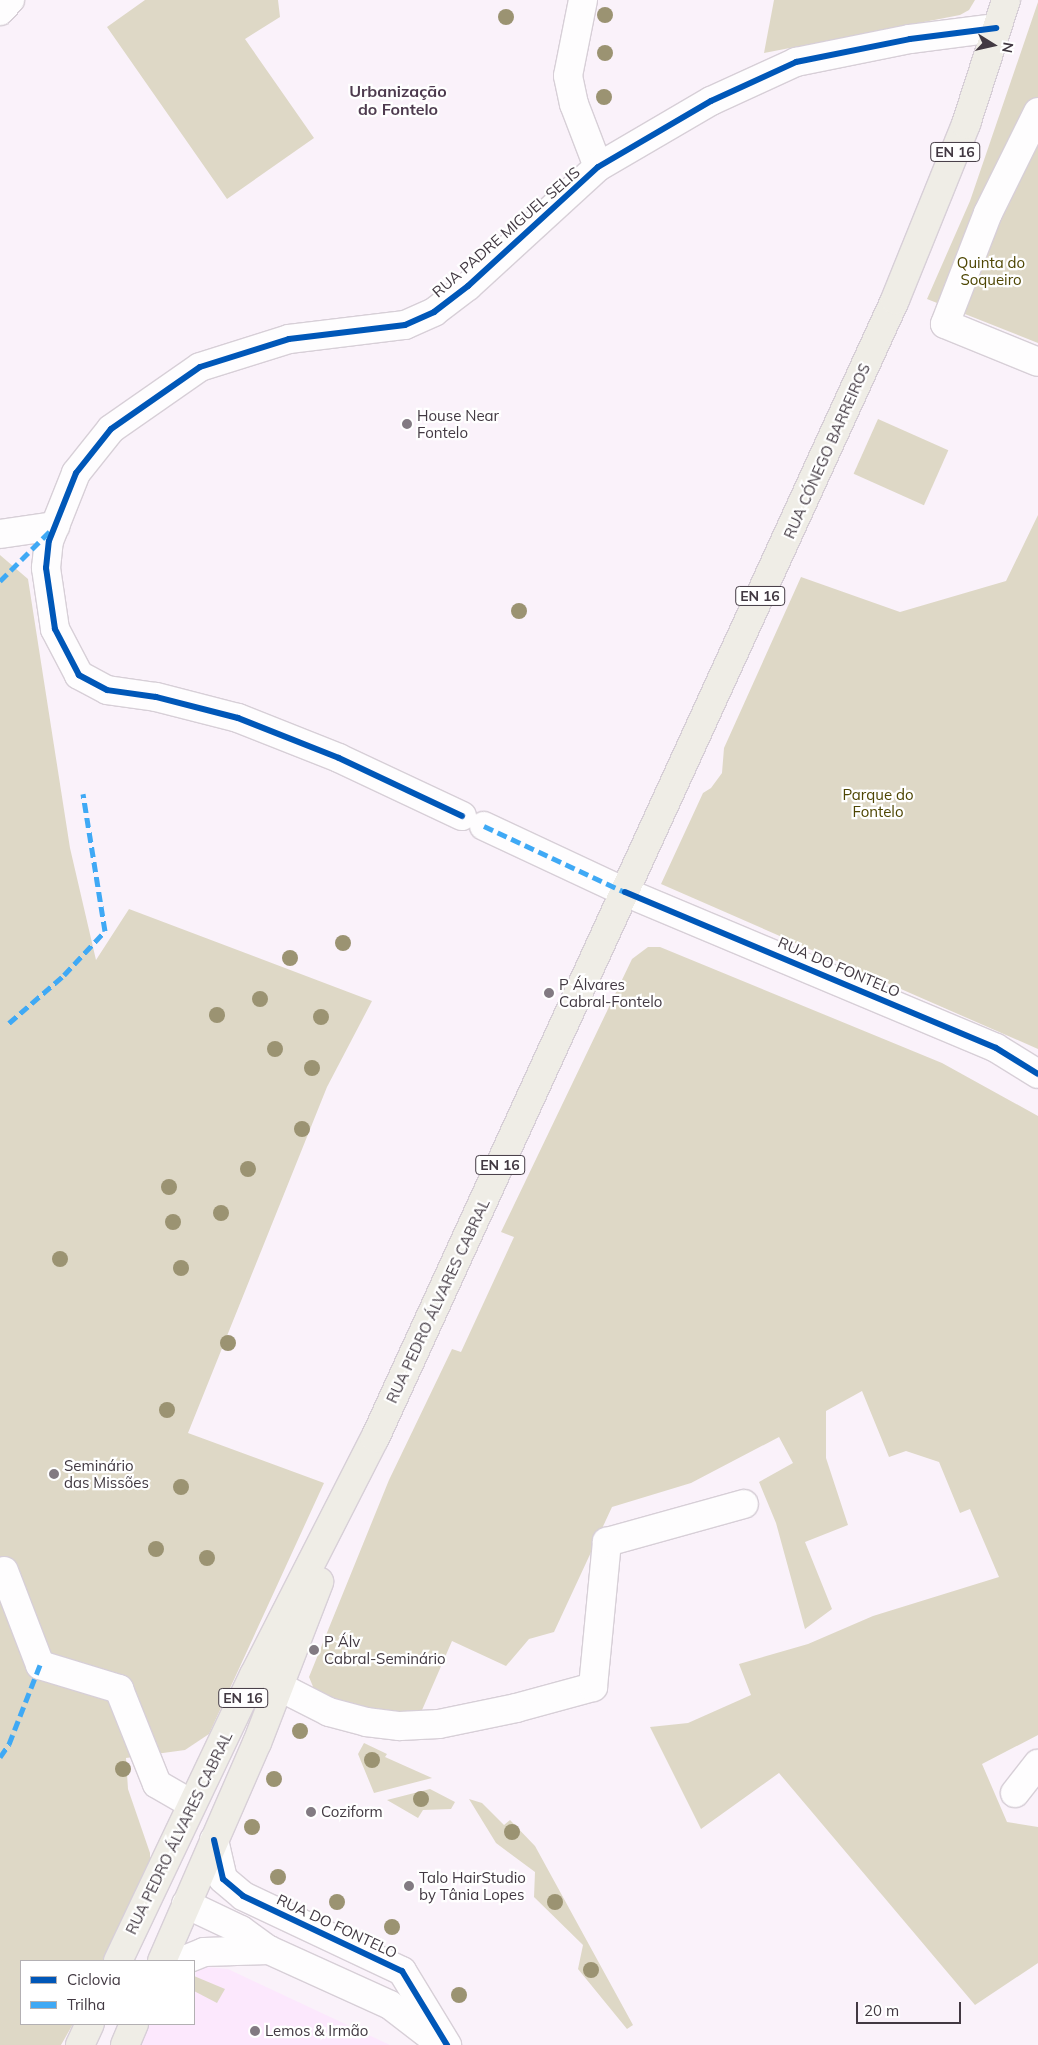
<!DOCTYPE html>
<meta charset="utf-8">
<style>
body{margin:0}
#map{position:relative;width:1038px;height:2045px;overflow:hidden;background:#faf2fa;font-family:Mulish,sans-serif}
div>[style]{position:absolute}
[style*='--x']{left:calc(var(--x)*1px);top:calc(var(--y)*1px);width:calc(var(--w)*1px);rotate:calc(var(--a)*1deg)}
.built>*{inset:0;background:#fce8fd}
.green>*{inset:0;background:#ded8c6;transform-origin:0 0}
.roads{filter:drop-shadow(1px 0 #d7cfd7) drop-shadow(-1px 0 #d7cfd7) drop-shadow(0 1px #d7cfd7) drop-shadow(0 -1px #d7cfd7)}
.minor>*{height:28px;margin:-14px;padding:0 14px;transform-origin:14px;border-radius:14px;background:#fefdfe}
.major>*{height:28px;margin:-14px;padding:0 14px;transform-origin:14px;border-radius:14px;background:#efede6}
.quiet>*{height:5px;margin-top:-2.5px;transform-origin:0;background:repeating-linear-gradient(90deg,#3fa9f5 0 10px,transparent 0 15px)}
.cycleway>*{height:6px;margin:-3px;padding:0 3px;transform-origin:3px;border-radius:3px;background:#0057b8}
.trees>*{width:16px;height:16px;margin:-8px;border-radius:50%;background:#9b9372}
.dots>*{width:14px;height:14px;translate:-50% -50%;box-sizing:border-box;border:2px solid #fff;border-radius:50%}
span{translate:-50% -50%;white-space:nowrap;text-align:center;line-height:1.15;-webkit-text-stroke:4.5px #fff;paint-order:stroke}
.shield-label span{padding:1px 4px;background:#fff;border:1px solid;border-radius:4px;-webkit-text-stroke-width:0}
.shield-label{font-size:14px;color:#423942;font-weight:700}
.street-label{font-size:15px;color:#423942}
.park-label{font-size:15px;color:#4e4603}
.poi-label{font-size:15px;color:#423942}
.left{translate:0 -50%;text-align:left}
.neighbourhood-label{font-size:16px;color:#4e3b4f;font-weight:700}
.legend{position:absolute;left:20px;top:1960px;width:175px;height:65px;box-sizing:border-box;background:#fff;border:1px solid #b3b0b3;margin:0;padding:6px 9px;list-style:none;font-size:15px;color:#423942}
.legend li{display:flex;align-items:center;gap:10px;height:25px}
.legend b{width:25px;border:1px solid #b3b0b3}
.north{position:absolute;left:968px;top:20px;width:50px;height:50px;-webkit-text-stroke:4px #fff;paint-order:stroke;rotate:100deg;font-size:14px;font-weight:700;line-height:20px;text-align:center;color:#423942}
.north::after{content:'';display:block;margin:auto;width:18px;height:22px;background:#423942;clip-path:polygon(50% 0,100% 100%,50% 72%,0 100%)}
.scale{position:absolute;left:856px;top:2002px;width:105px;height:22px;box-sizing:border-box;border:2px solid #423942;border-top:0;padding-left:6px;font-size:15px;line-height:18px;white-space:nowrap;color:#423942;-webkit-text-stroke:4px #fff;paint-order:stroke}
</style>
<div id="map">
<div class="built">
<div style="clip-path:polygon(196px 1966px,228px 1969px,390px 2045px,135px 2045px,144px 2024px,194px 2024px)"></div>
</div>
<div class="green">
<div style="clip-path:polygon(145px 0,278px 0,280px 17px,245px 39px,314px 138px,227px 199px,107px 27px)"></div>
<div style="clip-path:polygon(774px 0,975px 0,969px 10px,960px 15px,764px 53px)"></div>
<div style="clip-path:polygon(1038px 2px,1038px 343px,927px 299px,970px 201px)"></div>
<div style="left:878px;top:419px;width:77px;height:60px;rotate:24deg"></div>
<div style="clip-path:polygon(1038px 515px,1038px 1049px,661px 884px,703px 793px,711px 788px,722px 773px,724px 748px,801px 577px,900px 612px,1006px 581px)"></div>
<div style="clip-path:polygon(0 555px,28px 579px,70px 848px,96px 960px,129px 909px,372px 1001px,327px 1087px,188px 1433px,324px 1483px,209px 1734px,185px 1750px,126px 1758px,128px 1789px,150px 1853px,150px 1866px,108px 1961px,21px 1961px,21px 2024px,73px 2024px,61px 2045px,0 2045px)"></div>
<div style="clip-path:polygon(648px 947px,660px 947px,942px 1063px,1038px 1116px,1038px 1735px,982px 1764px,1007px 1822px,1038px 1827px,1038px 1963px,975px 2005px,779px 1773px,701px 1829px,650px 1727px,688px 1723px,751px 1695px,739px 1664px,808px 1644px,873px 1616px,999px 1577px,970px 1509px,960px 1513px,939px 1462px,906px 1451px,889px 1457px,862px 1391px,826px 1411px,826px 1458px,848px 1525px,805px 1542px,832px 1609px,805px 1629px,776px 1523px,759px 1482px,793px 1463px,779px 1437px,691px 1483px,612px 1507px,554px 1632px,529px 1639px,506px 1666px,452px 1641px,419px 1717px,354px 1712px,314px 1689px,309px 1677px,389px 1480px,452px 1349px,461px 1352px,514px 1237px,501px 1232px,632px 959px)"></div>
<div style="clip-path:polygon(364px 1743px,387px 1754px,385px 1757px,432px 1778px,374px 1793px,358px 1754px)"></div>
<div style="clip-path:polygon(430px 1789px,455px 1802px,451px 1809px,423px 1810px,418px 1818px,387px 1800px)"></div>
<div style="clip-path:polygon(469px 1799px,482px 1803px,504px 1825px,510px 1820px,535px 1846px,633px 2025px,627px 2029px,578px 1969px,583px 1945px,534px 1897px,535px 1872px,496px 1843px)"></div>
<div style="clip-path:polygon(194px 1976px,225px 1989px,217px 2003px,194px 1991px)"></div>
</div>
<div class="roads">
<div class="minor">
<div style="--x:583;--y:0;--w:77;--a:101.2"></div>
<div style="--x:568;--y:76;--w:29;--a:78"></div>
<div style="--x:574;--y:104;--w:67;--a:69.1"></div>
<div style="--x:0;--y:11;--w:15;--a:-48"></div>
<div style="--x:1038;--y:112;--w:113;--a:116.3"></div>
<div style="--x:988;--y:213;--w:119;--a:111.2"></div>
<div style="--x:945;--y:324;--w:100;--a:22.2"></div>
<div style="--x:0;--y:534;--w:56;--a:-8.3"></div>
<div style="--x:462;--y:816;--w:136;--a:-154.8"></div>
<div style="--x:339;--y:758;--w:109;--a:-158.4"></div>
<div style="--x:238;--y:718;--w:85;--a:-165.6"></div>
<div style="--x:156;--y:697;--w:49;--a:-171.9"></div>
<div style="--x:107;--y:690;--w:32;--a:-152"></div>
<div style="--x:79;--y:675;--w:52;--a:-117.6"></div>
<div style="--x:55;--y:629;--w:62;--a:-98.4"></div>
<div style="--x:46;--y:568;--w:27;--a:-84"></div>
<div style="--x:49;--y:541;--w:73;--a:-68.3"></div>
<div style="--x:76;--y:473;--w:56;--a:-51.5"></div>
<div style="--x:111;--y:429;--w:108;--a:-34.9"></div>
<div style="--x:200;--y:367;--w:93;--a:-17.5"></div>
<div style="--x:289;--y:339;--w:117;--a:-6.9"></div>
<div style="--x:405;--y:325;--w:32;--a:-24"></div>
<div style="--x:434;--y:312;--w:43;--a:-37.4"></div>
<div style="--x:468;--y:286;--w:176;--a:-42.5"></div>
<div style="--x:598;--y:167;--w:131;--a:-30.3"></div>
<div style="--x:711;--y:101;--w:94;--a:-24.6"></div>
<div style="--x:796;--y:62;--w:116;--a:-11.4"></div>
<div style="--x:910;--y:39;--w:87;--a:-7.3"></div>
<div style="--x:484;--y:826;--w:156;--a:25.1"></div>
<div style="--x:625;--y:892;--w:402;--a:22.8"></div>
<div style="--x:996;--y:1048;--w:49;--a:31.8"></div>
<div style="--x:4;--y:1571;--w:101;--a:69"></div>
<div style="--x:40;--y:1665;--w:83;--a:16.9"></div>
<div style="--x:119;--y:1689;--w:102;--a:68.2"></div>
<div style="--x:157;--y:1784;--w:39;--a:30"></div>
<div style="--x:278;--y:1686;--w:57;--a:27"></div>
<div style="--x:329;--y:1712;--w:38;--a:15"></div>
<div style="--x:366;--y:1722;--w:34;--a:7"></div>
<div style="--x:400;--y:1726;--w:39;--a:-3"></div>
<div style="--x:439;--y:1724;--w:79;--a:-11.7"></div>
<div style="--x:516;--y:1708;--w:80;--a:-15.3"></div>
<div style="--x:593;--y:1687;--w:146;--a:-84.5"></div>
<div style="--x:607;--y:1542;--w:142;--a:-15.5"></div>
<div style="--x:1015;--y:1793;--w:37;--a:-52"></div>
<div style="--x:214;--y:1840;--w:40;--a:77"></div>
<div style="--x:223;--y:1879;--w:26;--a:40"></div>
<div style="--x:243;--y:1896;--w:176;--a:25.3"></div>
<div style="--x:402;--y:1971;--w:87;--a:58.7"></div>
<div style="--x:186;--y:1904;--w:61;--a:25.3"></div>
<div style="--x:241;--y:1930;--w:34;--a:36"></div>
<div style="--x:269;--y:1950;--w:133;--a:24.4"></div>
<div style="--x:390;--y:2005;--w:61;--a:37.6"></div>
<div style="--x:182;--y:1961;--w:24;--a:-22"></div>
<div style="--x:204;--y:1952;--w:65;--a:-1.8"></div>
</div>
<div class="major">
<div style="--x:118;--y:1961;--w:317;--a:-64.6"></div>
<div style="--x:254;--y:1675;--w:266;--a:-63"></div>
<div style="--x:375;--y:1438;--w:1251;--a:-65.44"></div>
<div style="--x:895;--y:300;--w:190;--a:-68"></div>
<div style="--x:966;--y:124;--w:130;--a:-72.1"></div>
<div style="--x:162;--y:1961;--w:238;--a:-66.5"></div>
<div style="--x:257;--y:1743;--w:173;--a:-68.9"></div>
<div style="--x:80;--y:2045;--w:23;--a:-65"></div>
<div style="--x:125;--y:2045;--w:23;--a:-67"></div>
</div>
</div>
<div class="quiet">
<div style="--x:0;--y:581;--w:71;--a:-45"></div>
<div style="--x:484;--y:826;--w:156;--a:25.1"></div>
<div style="--x:9;--y:1023;--w:73;--a:-41.1"></div>
<div style="--x:64;--y:975;--w:60;--a:-47"></div>
<div style="--x:105;--y:931;--w:139;--a:-99.1"></div>
<div style="--x:0;--y:1757;--w:16;--a:-55"></div>
<div style="--x:9;--y:1744;--w:85;--a:-68.6"></div>
</div>
<div class="cycleway">
<div style="--x:462;--y:816;--w:136;--a:-154.8"></div>
<div style="--x:339;--y:758;--w:109;--a:-158.4"></div>
<div style="--x:238;--y:718;--w:85;--a:-165.6"></div>
<div style="--x:156;--y:697;--w:49;--a:-171.9"></div>
<div style="--x:107;--y:690;--w:32;--a:-152"></div>
<div style="--x:79;--y:675;--w:52;--a:-117.6"></div>
<div style="--x:55;--y:629;--w:62;--a:-98.4"></div>
<div style="--x:46;--y:568;--w:27;--a:-84"></div>
<div style="--x:49;--y:541;--w:73;--a:-68.3"></div>
<div style="--x:76;--y:473;--w:56;--a:-51.5"></div>
<div style="--x:111;--y:429;--w:108;--a:-34.9"></div>
<div style="--x:200;--y:367;--w:93;--a:-17.5"></div>
<div style="--x:289;--y:339;--w:117;--a:-6.9"></div>
<div style="--x:405;--y:325;--w:32;--a:-24"></div>
<div style="--x:434;--y:312;--w:43;--a:-37.4"></div>
<div style="--x:468;--y:286;--w:176;--a:-42.5"></div>
<div style="--x:598;--y:167;--w:131;--a:-30.3"></div>
<div style="--x:711;--y:101;--w:94;--a:-24.6"></div>
<div style="--x:796;--y:62;--w:116;--a:-11.4"></div>
<div style="--x:910;--y:39;--w:87;--a:-7.3"></div>
<div style="--x:625;--y:892;--w:402;--a:22.8"></div>
<div style="--x:996;--y:1048;--w:49;--a:31.8"></div>
<div style="--x:214;--y:1840;--w:40;--a:77"></div>
<div style="--x:223;--y:1879;--w:26;--a:40"></div>
<div style="--x:243;--y:1896;--w:176;--a:25.3"></div>
<div style="--x:402;--y:1971;--w:87;--a:58.7"></div>
</div>
<div class="trees">
<div style="left:605px;top:15px"></div>
<div style="left:506px;top:17px"></div>
<div style="left:605px;top:53px"></div>
<div style="left:604px;top:97px"></div>
<div style="left:519px;top:611px"></div>
<div style="left:343px;top:943px"></div>
<div style="left:290px;top:958px"></div>
<div style="left:260px;top:999px"></div>
<div style="left:217px;top:1015px"></div>
<div style="left:321px;top:1017px"></div>
<div style="left:275px;top:1049px"></div>
<div style="left:312px;top:1068px"></div>
<div style="left:302px;top:1129px"></div>
<div style="left:248px;top:1169px"></div>
<div style="left:169px;top:1187px"></div>
<div style="left:221px;top:1213px"></div>
<div style="left:173px;top:1222px"></div>
<div style="left:60px;top:1259px"></div>
<div style="left:181px;top:1268px"></div>
<div style="left:228px;top:1343px"></div>
<div style="left:167px;top:1410px"></div>
<div style="left:181px;top:1487px"></div>
<div style="left:156px;top:1549px"></div>
<div style="left:207px;top:1558px"></div>
<div style="left:300px;top:1731px"></div>
<div style="left:372px;top:1760px"></div>
<div style="left:123px;top:1769px"></div>
<div style="left:274px;top:1779px"></div>
<div style="left:421px;top:1799px"></div>
<div style="left:252px;top:1827px"></div>
<div style="left:512px;top:1832px"></div>
<div style="left:278px;top:1877px"></div>
<div style="left:337px;top:1902px"></div>
<div style="left:555px;top:1902px"></div>
<div style="left:392px;top:1927px"></div>
<div style="left:591px;top:1970px"></div>
<div style="left:459px;top:1995px"></div>
</div>
<div class="dots">
<div style="left:407px;top:424px;background:#827a82"></div>
<div style="left:549px;top:993px;background:#827a82"></div>
<div style="left:54px;top:1474px;background:#827a82"></div>
<div style="left:314px;top:1650px;background:#827a82"></div>
<div style="left:311px;top:1812px;background:#827a82"></div>
<div style="left:409px;top:1886px;background:#827a82"></div>
<div style="left:255px;top:2031px;background:#827a82"></div>
</div>
<div class="shield-label">
<span style="left:955px;top:152px">EN 16</span>
<span style="left:760px;top:596px">EN 16</span>
<span style="left:500px;top:1165px">EN 16</span>
<span style="left:243px;top:1698px">EN 16</span>
</div>
<div class="street-label">
<span style="left:506px;top:232px;rotate:-41deg">RUA PADRE MIGUEL SELIS</span>
<span style="left:827px;top:451px;rotate:-66deg">RUA CÓNEGO BARREIROS</span>
<span style="left:839px;top:967px;rotate:23deg">RUA DO FONTELO</span>
<span style="left:438px;top:1301px;rotate:-65deg">RUA PEDRO ÁLVARES CABRAL</span>
<span style="left:179px;top:1833px;rotate:-64deg">RUA PEDRO ÁLVARES CABRAL</span>
<span style="left:337px;top:1926px;rotate:25deg">RUA DO FONTELO</span>
</div>
<div class="park-label">
<span style="left:991px;top:271px">Quinta do<br>Soqueiro</span>
<span style="left:878px;top:803px">Parque do<br>Fontelo</span>
</div>
<div class="poi-label">
<span class="left" style="left:417px;top:424px">House Near<br>Fontelo</span>
<span class="left" style="left:559px;top:993px">P Álvares<br>Cabral-Fontelo</span>
<span class="left" style="left:64px;top:1474px">Seminário<br>das Missões</span>
<span class="left" style="left:324px;top:1650px">P Álv<br>Cabral-Seminário</span>
<span class="left" style="left:321px;top:1812px">Coziform</span>
<span class="left" style="left:419px;top:1886px">Talo HairStudio<br>by Tânia Lopes</span>
<span class="left" style="left:265px;top:2031px">Lemos &amp; Irmão</span>
</div>
<div class="neighbourhood-label">
<span style="left:398px;top:100px">Urbanização<br>do Fontelo</span>
</div>
<ul class="legend">
<li><b style="height:6px;background:#0057b8"></b>Ciclovia</li>
<li><b style="height:6px;background:#3fa9f5"></b>Trilha</li>
</ul>
<div class="north">N</div>
<div class="scale">20 m</div>
</div>
